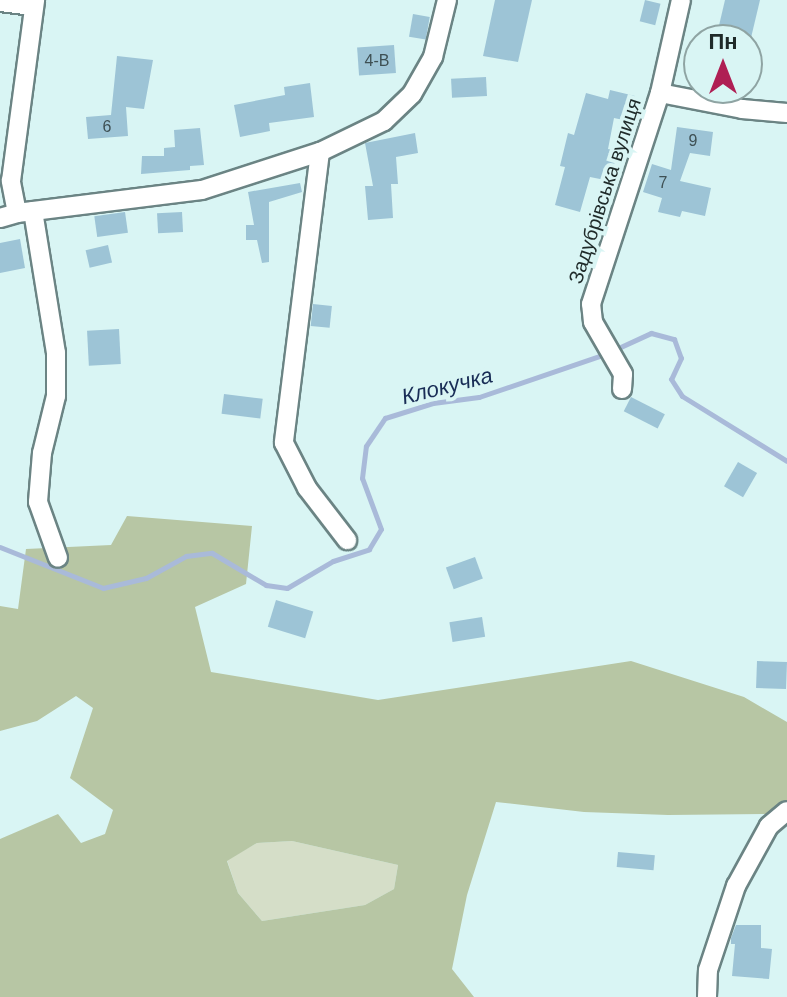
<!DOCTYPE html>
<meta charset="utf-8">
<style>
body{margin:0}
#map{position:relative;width:787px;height:997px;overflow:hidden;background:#d9f5f4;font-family:Arial,sans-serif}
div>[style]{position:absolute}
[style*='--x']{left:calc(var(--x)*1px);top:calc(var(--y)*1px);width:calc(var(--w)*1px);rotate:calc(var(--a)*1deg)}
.green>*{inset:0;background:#d5dec8}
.forest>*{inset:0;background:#b7c6a4}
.stream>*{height:5px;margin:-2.5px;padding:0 2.5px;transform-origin:2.5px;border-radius:2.5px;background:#a9bad9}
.building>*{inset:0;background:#9dc4d6;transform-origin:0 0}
.roads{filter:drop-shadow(2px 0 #6b8484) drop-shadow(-2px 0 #6b8484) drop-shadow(0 2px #6b8484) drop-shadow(0 -2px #6b8484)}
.street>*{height:18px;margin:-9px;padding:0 9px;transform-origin:9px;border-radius:9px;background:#fff}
span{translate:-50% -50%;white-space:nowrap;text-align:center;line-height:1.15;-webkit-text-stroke:8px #d9f5f4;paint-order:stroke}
.number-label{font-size:16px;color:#3e5054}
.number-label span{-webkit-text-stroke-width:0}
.street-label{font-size:20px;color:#1f2a29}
.water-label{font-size:22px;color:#192d56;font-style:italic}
.north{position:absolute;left:683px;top:24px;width:80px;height:80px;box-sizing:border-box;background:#d9f5f4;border:2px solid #8fa4a3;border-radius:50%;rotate:0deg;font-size:22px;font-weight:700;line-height:32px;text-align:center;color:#1f2a29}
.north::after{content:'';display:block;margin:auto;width:28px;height:36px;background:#af1f54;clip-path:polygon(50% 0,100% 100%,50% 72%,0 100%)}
</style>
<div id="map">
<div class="green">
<div style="clip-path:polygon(292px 841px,398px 865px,394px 889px,365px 905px,262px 921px,238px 893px,227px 860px,257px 843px)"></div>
</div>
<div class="forest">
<div style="clip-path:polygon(evenodd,127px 516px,252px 526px,246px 584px,195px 607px,211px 672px,378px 700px,631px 661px,744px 697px,787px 722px,787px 805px,773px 814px,668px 815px,584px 812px,496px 802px,467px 895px,452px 969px,474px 997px,0 997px,0 839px,58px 814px,81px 843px,105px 834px,113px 810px,70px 778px,93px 708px,76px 696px,37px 721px,0 731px,0 606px,18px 609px,26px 549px,111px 545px,127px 516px,292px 841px,398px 865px,394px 889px,365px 905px,262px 921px,238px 893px,227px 861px,257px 843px,292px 841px)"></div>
</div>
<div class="stream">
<div style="--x:614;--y:350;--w:41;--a:-24.7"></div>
<div style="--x:651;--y:333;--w:24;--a:15"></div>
<div style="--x:674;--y:339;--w:20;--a:70"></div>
<div style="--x:681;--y:358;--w:23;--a:115"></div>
<div style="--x:671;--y:379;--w:20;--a:57"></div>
<div style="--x:682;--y:396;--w:123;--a:31.8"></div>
<div style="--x:0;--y:547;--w:111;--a:21.7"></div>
<div style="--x:103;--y:588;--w:44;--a:-13.1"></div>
<div style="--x:146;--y:578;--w:46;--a:-28.8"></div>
<div style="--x:186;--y:556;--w:26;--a:-7"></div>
<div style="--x:212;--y:553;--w:63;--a:30.7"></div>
<div style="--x:266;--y:585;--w:21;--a:8"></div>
<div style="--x:287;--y:588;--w:53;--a:-30.4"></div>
<div style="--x:333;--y:561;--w:38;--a:-18"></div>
<div style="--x:369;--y:549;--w:23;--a:-59"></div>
<div style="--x:381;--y:529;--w:54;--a:-110.4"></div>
<div style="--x:362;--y:478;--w:32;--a:-83"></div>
<div style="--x:366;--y:446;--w:34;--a:-56"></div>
<div style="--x:385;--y:418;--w:50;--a:-17.4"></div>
<div style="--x:433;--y:403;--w:46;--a:-7.4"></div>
<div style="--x:479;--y:397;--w:133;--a:-18.8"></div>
</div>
<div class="building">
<div style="clip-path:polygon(495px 0,532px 0,518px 62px,483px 56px)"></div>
<div style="left:645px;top:0;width:16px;height:22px;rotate:14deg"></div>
<div style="clip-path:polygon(725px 0,760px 0,750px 42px,717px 34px)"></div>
<div style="left:413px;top:14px;width:17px;height:23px;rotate:10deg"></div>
<div style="left:394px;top:45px;width:28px;height:37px;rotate:86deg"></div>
<div style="clip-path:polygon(117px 56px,153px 60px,144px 109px,126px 107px,128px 136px,88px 139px,86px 117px,111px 115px)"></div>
<div style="left:486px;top:77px;width:19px;height:35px;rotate:87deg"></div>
<div style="clip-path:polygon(310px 83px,314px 117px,269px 123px,270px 131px,240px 137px,234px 105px,285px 95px,284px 87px)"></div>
<div style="clip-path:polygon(610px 90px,635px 96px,628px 121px,614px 118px,608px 149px,621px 152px,615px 182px,590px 177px,580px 212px,555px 205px,565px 167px,560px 166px,568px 133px,574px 135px,586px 93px,608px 99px)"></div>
<div style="clip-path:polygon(677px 127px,713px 132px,710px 156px,690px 153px,680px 181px,711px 188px,705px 216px,682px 211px,680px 217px,658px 212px,662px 198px,643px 192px,652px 164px,671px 170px)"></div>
<div style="clip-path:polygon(200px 128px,204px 165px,190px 166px,190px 170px,141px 174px,142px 156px,164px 156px,164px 148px,175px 147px,174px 130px)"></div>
<div style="clip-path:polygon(415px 133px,418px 153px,396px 157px,398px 184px,391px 184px,393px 218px,368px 220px,365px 186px,373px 186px,365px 143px)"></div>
<div style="clip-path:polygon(300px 183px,302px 192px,269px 202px,269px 262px,262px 263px,257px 240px,246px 240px,246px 225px,254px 225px,248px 192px)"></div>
<div style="left:125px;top:212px;width:21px;height:31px;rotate:82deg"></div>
<div style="left:182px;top:212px;width:20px;height:25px;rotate:87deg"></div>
<div style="clip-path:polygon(20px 239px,25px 268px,0 273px,0 243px)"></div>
<div style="left:108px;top:245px;width:18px;height:23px;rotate:77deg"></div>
<div style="left:313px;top:304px;width:19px;height:22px;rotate:6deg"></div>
<div style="left:119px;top:329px;width:35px;height:32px;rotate:87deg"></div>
<div style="left:224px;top:394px;width:39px;height:20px;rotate:7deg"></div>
<div style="left:631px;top:397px;width:38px;height:16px;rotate:27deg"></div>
<div style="left:738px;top:462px;width:22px;height:28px;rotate:30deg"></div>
<div style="left:475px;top:557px;width:23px;height:31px;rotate:70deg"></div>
<div style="left:276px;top:600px;width:39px;height:28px;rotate:17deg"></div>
<div style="left:482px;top:617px;width:20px;height:33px;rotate:81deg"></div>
<div style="left:757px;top:661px;width:30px;height:27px;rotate:2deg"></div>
<div style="left:618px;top:852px;width:37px;height:15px;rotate:5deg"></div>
<div style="clip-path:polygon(736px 925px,761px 925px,761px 948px,772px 949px,769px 979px,732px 976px,735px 944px,731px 944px,731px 938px)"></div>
</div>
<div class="roads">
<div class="street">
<div style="--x:0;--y:2;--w:34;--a:7"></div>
<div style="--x:660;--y:93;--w:84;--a:11"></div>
<div style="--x:742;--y:109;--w:45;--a:5.1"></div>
<div style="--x:320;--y:152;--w:293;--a:97.1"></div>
<div style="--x:284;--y:443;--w:51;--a:62.9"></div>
<div style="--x:307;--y:488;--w:66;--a:52.4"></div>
<div style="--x:33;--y:211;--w:144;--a:80.8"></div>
<div style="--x:56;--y:353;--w:43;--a:90"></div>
<div style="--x:56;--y:396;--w:59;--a:103.8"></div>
<div style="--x:42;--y:453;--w:49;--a:94.7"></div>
<div style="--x:38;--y:502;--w:59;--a:70.3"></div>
<div style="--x:17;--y:213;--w:33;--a:-101"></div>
<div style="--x:11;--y:181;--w:183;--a:-82.4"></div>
<div style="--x:0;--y:218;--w:18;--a:-16"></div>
<div style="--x:17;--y:213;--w:186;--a:-7.1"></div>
<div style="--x:202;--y:190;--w:124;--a:-17.9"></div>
<div style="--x:320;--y:152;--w:71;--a:-25.8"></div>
<div style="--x:384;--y:121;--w:39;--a:-44"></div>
<div style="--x:412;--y:94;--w:43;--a:-60.4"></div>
<div style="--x:433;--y:57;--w:59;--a:-76.2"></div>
<div style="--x:622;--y:389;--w:15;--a:-86"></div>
<div style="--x:623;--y:374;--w:60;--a:-120"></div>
<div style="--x:593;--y:322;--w:18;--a:-96"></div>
<div style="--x:591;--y:304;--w:222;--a:-71.9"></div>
<div style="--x:660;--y:93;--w:95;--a:-77.3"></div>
<div style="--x:707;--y:997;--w:27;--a:-88"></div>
<div style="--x:708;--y:970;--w:89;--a:-71.6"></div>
<div style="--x:736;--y:886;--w:68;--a:-61.2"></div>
<div style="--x:769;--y:826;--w:23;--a:-40"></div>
</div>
</div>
<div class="number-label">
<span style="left:377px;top:61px">4-В</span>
<span style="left:107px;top:127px">6</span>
<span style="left:693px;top:141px">9</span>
<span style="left:663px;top:183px">7</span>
</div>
<div class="street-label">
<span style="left:605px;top:191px;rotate:-72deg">Задубрівська вулиця</span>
</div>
<div class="water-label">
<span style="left:447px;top:386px;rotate:-14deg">Клокучка</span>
</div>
<div class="north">Пн</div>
</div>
